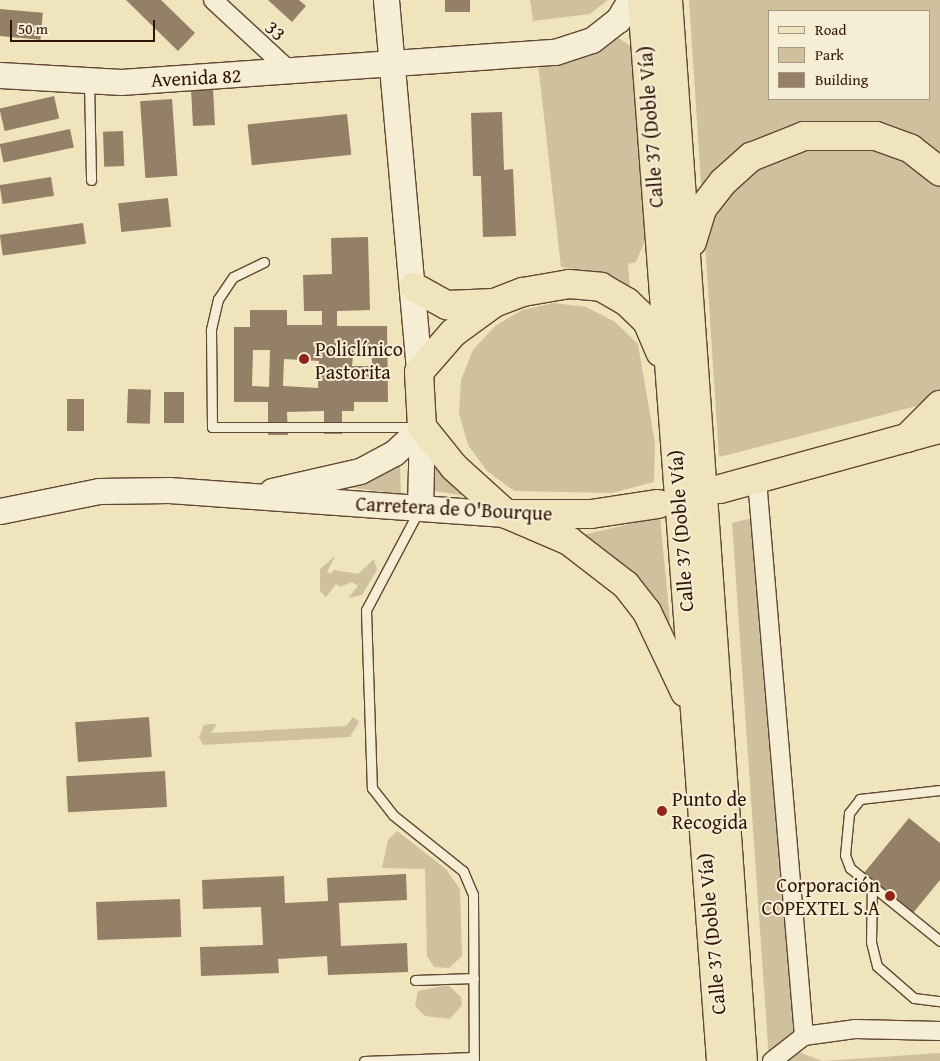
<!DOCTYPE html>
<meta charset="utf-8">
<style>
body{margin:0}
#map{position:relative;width:940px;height:1061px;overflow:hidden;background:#f0e4bd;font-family:"Gentium Book Plus",serif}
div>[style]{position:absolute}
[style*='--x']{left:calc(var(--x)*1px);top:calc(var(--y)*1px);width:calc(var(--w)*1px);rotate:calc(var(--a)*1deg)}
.green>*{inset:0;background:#cfc19e}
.building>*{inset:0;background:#948066;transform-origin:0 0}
.roads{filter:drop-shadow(1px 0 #604834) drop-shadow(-1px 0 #604834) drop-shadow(0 1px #604834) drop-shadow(0 -1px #604834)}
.lane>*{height:9px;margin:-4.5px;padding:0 4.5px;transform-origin:4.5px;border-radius:4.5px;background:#f5edd4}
.street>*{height:18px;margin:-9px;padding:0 9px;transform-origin:9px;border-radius:9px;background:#f5edd4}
.secondary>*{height:25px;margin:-12.5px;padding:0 12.5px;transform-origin:12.5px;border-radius:12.5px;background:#f5edd4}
.primary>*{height:28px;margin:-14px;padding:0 14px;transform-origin:14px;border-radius:14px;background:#f0e4bd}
.highway>*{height:28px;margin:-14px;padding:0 14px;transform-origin:14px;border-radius:14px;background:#f0e4bd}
.dots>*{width:14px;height:14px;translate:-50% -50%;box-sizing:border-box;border:2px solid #f5edd4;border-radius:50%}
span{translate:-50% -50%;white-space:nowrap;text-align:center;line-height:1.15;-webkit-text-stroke:4px #f5edd4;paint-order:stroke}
.street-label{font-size:20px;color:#301407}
.poi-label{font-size:20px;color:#301407}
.left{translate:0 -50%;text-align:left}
.right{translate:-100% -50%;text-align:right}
.legend{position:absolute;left:768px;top:10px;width:162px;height:90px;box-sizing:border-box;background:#f5edd4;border:1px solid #a69682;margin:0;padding:6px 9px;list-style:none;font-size:15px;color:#301407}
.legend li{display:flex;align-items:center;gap:10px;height:25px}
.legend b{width:25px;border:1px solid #a69682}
.scale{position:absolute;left:10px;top:20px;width:145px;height:22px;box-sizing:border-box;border:2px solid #301407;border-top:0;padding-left:6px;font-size:15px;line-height:18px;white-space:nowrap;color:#301407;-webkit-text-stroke:4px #f5edd4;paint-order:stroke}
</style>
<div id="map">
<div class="green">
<div style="clip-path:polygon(530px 0,608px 0,590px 14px,533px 21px)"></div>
<div style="clip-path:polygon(evenodd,689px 0,940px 0,940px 400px,719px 457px,689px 0,769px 11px,929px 11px,929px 99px,769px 99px,769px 11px)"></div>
<div style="clip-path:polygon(613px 34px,630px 46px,649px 232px,636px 262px,628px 264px,630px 287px,614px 277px,561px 267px,538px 64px)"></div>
<div style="clip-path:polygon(554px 303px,586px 307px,615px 322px,638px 344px,655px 443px,654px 482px,612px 493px,514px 491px,487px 471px,468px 445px,459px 413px,461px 380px,473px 350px,495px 326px,522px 310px)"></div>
<div style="clip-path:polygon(435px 458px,466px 496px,435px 491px)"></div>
<div style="clip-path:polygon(400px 464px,401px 494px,339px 486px,369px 480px)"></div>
<div style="clip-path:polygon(660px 517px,670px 621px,668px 626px,583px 535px)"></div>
<div style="clip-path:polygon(756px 517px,799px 1052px,822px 1061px,940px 1053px,940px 1061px,769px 1061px,732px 523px)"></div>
<div style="clip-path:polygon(335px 556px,327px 572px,331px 574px,334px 570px,358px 574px,374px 559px,377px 570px,362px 595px,348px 598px,358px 586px,352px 582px,340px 587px,336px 584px,326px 597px,320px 591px,320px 569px)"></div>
<div style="clip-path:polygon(353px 717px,359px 722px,350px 737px,203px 745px,199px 737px,204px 725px,212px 724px,217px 724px,211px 733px,346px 726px)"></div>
<div style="clip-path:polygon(397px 831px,446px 869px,460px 889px,462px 956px,449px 968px,434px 967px,427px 956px,425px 869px,382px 868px,388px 840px)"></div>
<div style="clip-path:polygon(448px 985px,461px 997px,462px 1005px,450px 1019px,425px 1016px,415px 1006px,418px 991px)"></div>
</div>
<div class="building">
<div style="clip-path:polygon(126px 0,161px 0,195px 33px,178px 51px)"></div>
<div style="clip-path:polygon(268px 0,299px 0,306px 6px,292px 22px)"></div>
<div style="left:445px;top:0;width:25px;height:12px"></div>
<div style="left:0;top:9px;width:43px;height:27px;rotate:5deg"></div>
<div style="left:213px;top:88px;width:37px;height:22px;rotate:87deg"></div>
<div style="left:54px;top:96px;width:23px;height:56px;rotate:77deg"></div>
<div style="left:172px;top:99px;width:77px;height:32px;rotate:86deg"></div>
<div style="clip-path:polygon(502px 112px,504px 170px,513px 169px,516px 236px,483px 237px,481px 176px,473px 176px,471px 113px)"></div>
<div style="left:347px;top:114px;width:41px;height:100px;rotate:84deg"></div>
<div style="left:70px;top:129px;width:19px;height:72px;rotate:78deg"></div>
<div style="left:123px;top:131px;width:35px;height:20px;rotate:88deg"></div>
<div style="left:51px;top:177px;width:19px;height:52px;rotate:81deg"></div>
<div style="left:168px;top:198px;width:29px;height:50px;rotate:84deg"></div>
<div style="left:83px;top:223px;width:21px;height:84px;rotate:82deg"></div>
<div style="clip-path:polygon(evenodd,368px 237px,370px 310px,337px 311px,337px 326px,387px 326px,388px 402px,354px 402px,354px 411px,342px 411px,342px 434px,324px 434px,324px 411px,287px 412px,288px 435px,268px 435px,268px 402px,234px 402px,234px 327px,250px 327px,250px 310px,287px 310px,287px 325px,322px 325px,322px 311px,304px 311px,303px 275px,332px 274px,331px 238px,368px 237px,253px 350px,270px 350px,269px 387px,252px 386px,253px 350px,368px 237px,353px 356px,372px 356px,372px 366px,352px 366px,353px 356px,368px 237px,284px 359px,319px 361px,318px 388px,283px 386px,284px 359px)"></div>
<div style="left:128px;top:389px;width:23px;height:34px;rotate:2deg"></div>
<div style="left:164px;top:392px;width:20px;height:31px"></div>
<div style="left:67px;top:399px;width:17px;height:32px"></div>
<div style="left:149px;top:717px;width:40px;height:74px;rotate:86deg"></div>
<div style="left:165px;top:771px;width:36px;height:99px;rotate:87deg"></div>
<div style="clip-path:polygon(909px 818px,940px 843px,940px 880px,913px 913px,864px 873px)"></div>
<div style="clip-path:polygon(406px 874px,407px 900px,339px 903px,341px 946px,407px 943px,408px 972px,328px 975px,327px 956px,278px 959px,279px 973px,201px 976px,200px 947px,263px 945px,261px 907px,203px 909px,202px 880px,284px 876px,285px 903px,328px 901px,327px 878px)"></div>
<div style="left:180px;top:899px;width:38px;height:84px;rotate:88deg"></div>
</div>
<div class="roads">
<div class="lane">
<div style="--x:89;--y:82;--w:98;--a:88.8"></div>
<div style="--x:264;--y:262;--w:34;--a:154"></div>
<div style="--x:233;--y:277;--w:27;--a:124"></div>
<div style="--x:218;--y:299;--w:32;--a:103"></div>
<div style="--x:211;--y:330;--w:97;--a:89.4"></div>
<div style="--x:212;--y:427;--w:202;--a:0"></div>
<div style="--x:419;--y:510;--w:113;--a:117.9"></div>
<div style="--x:366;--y:610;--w:178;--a:88.1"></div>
<div style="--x:372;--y:788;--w:34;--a:52"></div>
<div style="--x:393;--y:815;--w:90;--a:38.7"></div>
<div style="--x:463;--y:871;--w:25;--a:67"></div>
<div style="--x:473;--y:894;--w:167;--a:89.7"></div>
<div style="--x:940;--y:790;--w:81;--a:173.6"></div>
<div style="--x:860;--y:799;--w:18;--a:128"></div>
<div style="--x:849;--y:813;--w:42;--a:95.4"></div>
<div style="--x:845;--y:855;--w:14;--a:69"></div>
<div style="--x:850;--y:868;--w:116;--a:39"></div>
<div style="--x:872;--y:886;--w:56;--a:91"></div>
<div style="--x:871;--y:942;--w:25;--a:76"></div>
<div style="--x:877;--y:966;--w:49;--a:40.9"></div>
<div style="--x:914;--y:998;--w:26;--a:7"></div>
<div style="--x:415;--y:980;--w:59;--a:-1.9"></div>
<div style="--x:364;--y:1061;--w:110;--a:-2.1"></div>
</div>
<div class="street">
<div style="--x:213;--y:0;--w:105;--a:42.7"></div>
<div style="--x:757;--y:480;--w:558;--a:85.17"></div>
<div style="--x:772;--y:1061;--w:41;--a:-38"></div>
<div style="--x:804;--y:1036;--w:51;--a:-7.8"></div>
<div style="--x:855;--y:1029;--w:85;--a:1.3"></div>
</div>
<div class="secondary">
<div style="--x:386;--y:0;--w:373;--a:84.9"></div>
<div style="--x:0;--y:75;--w:121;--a:3.3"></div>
<div style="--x:121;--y:82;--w:435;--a:-4"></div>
<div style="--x:555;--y:52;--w:39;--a:-18"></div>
<div style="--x:592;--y:40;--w:33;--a:-38"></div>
<div style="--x:618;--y:20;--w:23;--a:-59"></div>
<div style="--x:272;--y:491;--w:90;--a:-12.8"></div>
<div style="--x:360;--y:471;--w:38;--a:-28"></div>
<div style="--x:394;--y:453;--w:38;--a:-43"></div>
<div style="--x:420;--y:508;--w:81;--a:-88.6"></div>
<div style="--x:0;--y:511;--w:101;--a:-11.4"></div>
<div style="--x:99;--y:491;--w:70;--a:-0.8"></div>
<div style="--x:169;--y:490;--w:338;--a:4.1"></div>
</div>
<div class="primary">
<div style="--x:419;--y:372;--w:55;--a:86.9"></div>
<div style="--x:422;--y:427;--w:51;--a:51.3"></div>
<div style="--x:454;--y:467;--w:70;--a:42.1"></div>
<div style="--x:506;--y:514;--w:85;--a:0"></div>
<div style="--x:591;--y:514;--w:68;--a:-8.5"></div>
<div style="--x:720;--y:489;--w:228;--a:-15.3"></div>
</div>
<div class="highway">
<div style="--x:642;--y:0;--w:1064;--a:85.74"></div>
<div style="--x:668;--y:0;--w:1064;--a:85.96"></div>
<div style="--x:692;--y:242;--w:34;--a:-73"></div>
<div style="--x:702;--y:209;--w:34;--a:-52"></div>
<div style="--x:723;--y:182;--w:38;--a:-42"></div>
<div style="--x:751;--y:157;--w:57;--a:-21.6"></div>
<div style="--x:804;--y:136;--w:72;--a:0"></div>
<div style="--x:876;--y:136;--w:37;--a:20"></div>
<div style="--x:911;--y:149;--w:37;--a:38"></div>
<div style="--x:414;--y:287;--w:38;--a:29"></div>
<div style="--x:447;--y:305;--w:47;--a:-2.4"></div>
<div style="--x:419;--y:372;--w:52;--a:-48.9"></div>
<div style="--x:453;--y:333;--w:51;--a:-36.2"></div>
<div style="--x:494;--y:303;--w:31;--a:-21"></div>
<div style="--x:523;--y:292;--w:47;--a:-9.9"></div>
<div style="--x:569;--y:284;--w:32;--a:5"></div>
<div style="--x:601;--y:287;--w:30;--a:30"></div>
<div style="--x:627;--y:302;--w:28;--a:44"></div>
<div style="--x:647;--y:321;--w:34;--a:67"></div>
<div style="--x:907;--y:438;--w:47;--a:-45"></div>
<div style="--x:506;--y:514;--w:69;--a:23.2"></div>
<div style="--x:569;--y:541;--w:72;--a:37.7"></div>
<div style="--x:626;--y:585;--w:34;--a:52"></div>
<div style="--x:647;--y:612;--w:89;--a:64.6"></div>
</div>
</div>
<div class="dots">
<div style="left:304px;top:359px;background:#8f2418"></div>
<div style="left:662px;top:811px;background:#8f2418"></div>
<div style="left:890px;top:896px;background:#8f2418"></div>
</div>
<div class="street-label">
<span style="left:276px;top:30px;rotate:43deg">33</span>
<span style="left:196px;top:77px;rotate:-3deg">Avenida 82</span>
<span style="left:650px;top:127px;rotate:-94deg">Calle 37 (Doble Vía)</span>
<span style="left:454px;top:508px;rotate:3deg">Carretera de O'Bourque</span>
<span style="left:680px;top:531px;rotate:-94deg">Calle 37 (Doble Vía)</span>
<span style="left:711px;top:934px;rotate:-95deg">Calle 37 (Doble Vía)</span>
</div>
<div class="poi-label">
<span class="left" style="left:315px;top:360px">Policlínico<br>Pastorita</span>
<span class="left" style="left:672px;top:810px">Punto de<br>Recogida</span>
<span class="right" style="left:880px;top:896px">Corporación<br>COPEXTEL S.A</span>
</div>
<ul class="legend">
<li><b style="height:6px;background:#f0e4bd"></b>Road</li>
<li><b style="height:14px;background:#cfc19e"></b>Park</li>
<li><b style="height:14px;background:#948066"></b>Building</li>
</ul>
<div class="scale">50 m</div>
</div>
